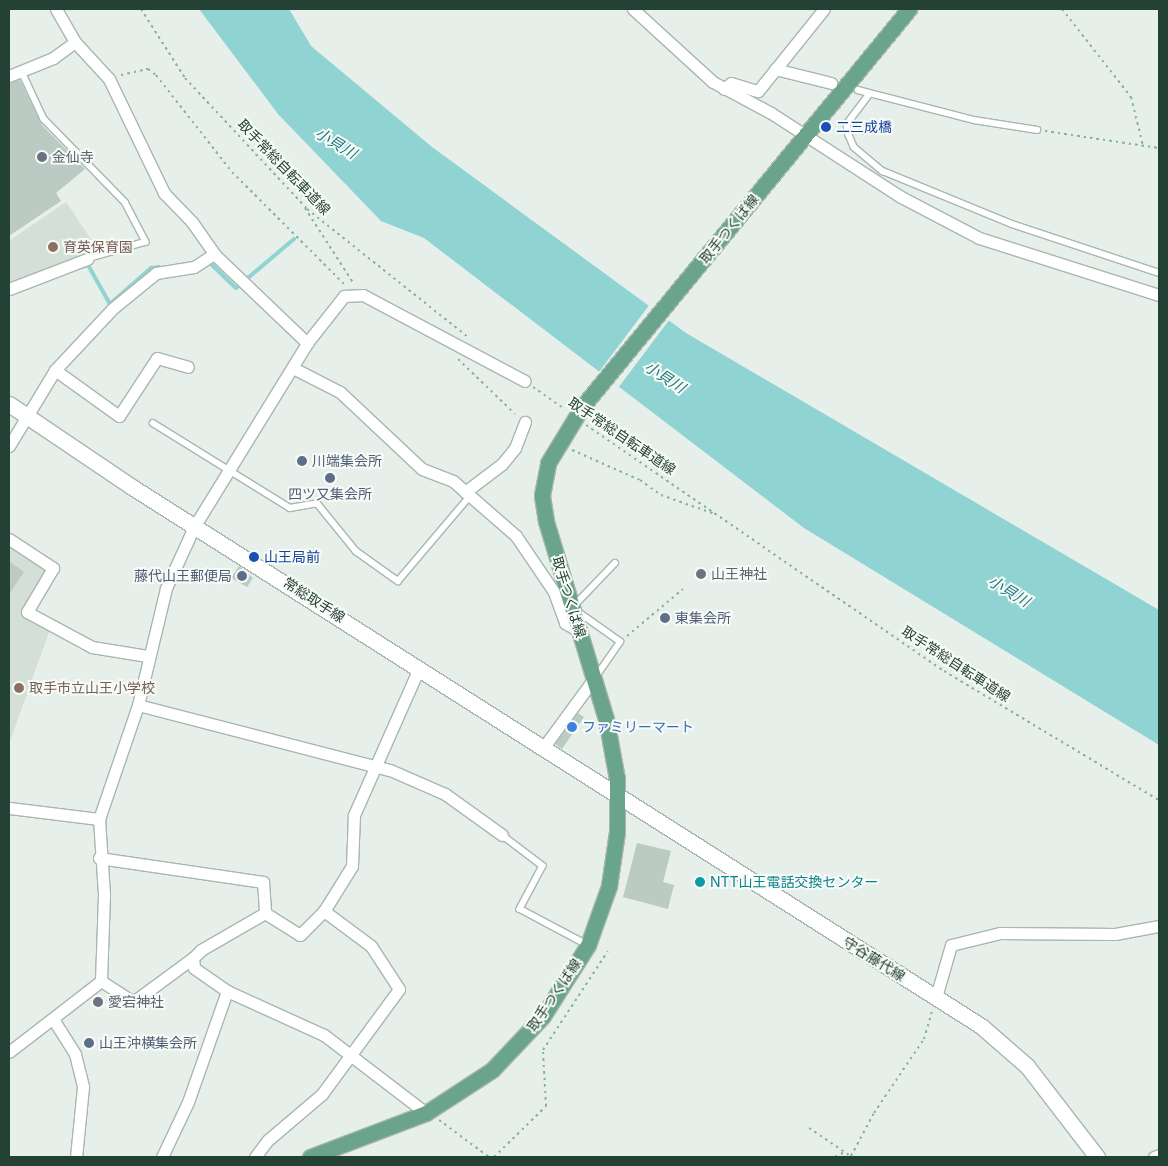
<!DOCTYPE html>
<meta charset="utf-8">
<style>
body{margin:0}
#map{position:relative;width:1168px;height:1166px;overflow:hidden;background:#e6efe9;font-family:Inter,"Noto Sans JP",sans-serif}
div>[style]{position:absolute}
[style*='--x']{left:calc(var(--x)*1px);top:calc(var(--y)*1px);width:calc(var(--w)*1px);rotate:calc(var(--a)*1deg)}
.built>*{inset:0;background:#d4dfd8}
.water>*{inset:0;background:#8fd3d2}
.pier>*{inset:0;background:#e6efe9;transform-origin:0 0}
.stream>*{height:4px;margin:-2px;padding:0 2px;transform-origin:2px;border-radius:2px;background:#8fd3d2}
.building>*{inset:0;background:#bbcac2}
.path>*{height:2px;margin-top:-1px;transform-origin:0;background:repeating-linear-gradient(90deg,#87b29e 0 2.5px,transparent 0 6.5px)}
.roads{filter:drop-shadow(1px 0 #a8b7af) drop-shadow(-1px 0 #a8b7af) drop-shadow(0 1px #a8b7af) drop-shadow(0 -1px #a8b7af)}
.service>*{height:5.5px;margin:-2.75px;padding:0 2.75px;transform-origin:2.75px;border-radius:2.75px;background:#fff}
.minor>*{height:11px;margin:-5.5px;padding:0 5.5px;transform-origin:5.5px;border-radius:5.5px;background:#fff}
.secondary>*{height:15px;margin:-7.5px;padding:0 7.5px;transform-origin:7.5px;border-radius:7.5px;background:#fff}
.primary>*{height:15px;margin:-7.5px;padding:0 7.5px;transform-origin:7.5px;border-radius:7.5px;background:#6ba48c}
.dots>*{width:14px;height:14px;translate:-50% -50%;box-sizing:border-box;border:2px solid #f7fbf8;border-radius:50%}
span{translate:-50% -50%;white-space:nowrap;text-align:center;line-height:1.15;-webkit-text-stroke:4px #f7fbf8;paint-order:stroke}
.transit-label{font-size:14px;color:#164399}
.left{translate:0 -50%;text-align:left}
.worship-label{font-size:14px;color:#5b616d}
.street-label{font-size:14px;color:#244135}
.education-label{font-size:14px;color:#785e54}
.service-label{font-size:14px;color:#4e5e75}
.right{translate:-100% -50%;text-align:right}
.shop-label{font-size:14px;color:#366cbe}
.culture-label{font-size:14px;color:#0d838f}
.water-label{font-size:15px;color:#1e7c7e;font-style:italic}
.frame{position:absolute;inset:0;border:10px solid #244135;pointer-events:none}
</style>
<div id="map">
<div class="built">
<div style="clip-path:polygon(66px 202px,101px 254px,9px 289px,9px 241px)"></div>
<div style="clip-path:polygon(9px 544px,46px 569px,23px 613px,49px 632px,9px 744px)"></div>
</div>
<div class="water">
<div style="clip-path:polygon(199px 9px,289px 9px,311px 46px,432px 147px,686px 333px,1159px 610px,1159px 745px,804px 528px,424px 238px,381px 221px,278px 114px)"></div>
</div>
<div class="pier">
<div style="left:650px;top:304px;width:25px;height:85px;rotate:37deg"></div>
</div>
<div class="stream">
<div style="--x:209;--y:262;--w:37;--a:44"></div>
<div style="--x:236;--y:288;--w:76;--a:-40.2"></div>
<div style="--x:82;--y:267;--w:6;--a:-18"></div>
<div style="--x:88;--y:265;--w:45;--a:60.6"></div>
<div style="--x:110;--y:304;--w:55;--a:-41.3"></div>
<div style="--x:151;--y:268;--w:8;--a:-7"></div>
</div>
<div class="building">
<div style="clip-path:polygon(20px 80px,42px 125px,85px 169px,56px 193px,61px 201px,9px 236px,9px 83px)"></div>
<div style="clip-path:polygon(9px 561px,24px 572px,9px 594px)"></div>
<div style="clip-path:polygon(239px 566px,253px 578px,247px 587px,231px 578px)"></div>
<div style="clip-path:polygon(578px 713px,584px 717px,562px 749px,555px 744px)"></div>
<div style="clip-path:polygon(637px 843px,671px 851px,663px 882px,674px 885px,668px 909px,623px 897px)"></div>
</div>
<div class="path">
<div style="--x:141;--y:9;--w:82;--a:57.5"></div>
<div style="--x:185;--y:78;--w:179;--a:47"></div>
<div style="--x:307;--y:209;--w:206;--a:38.5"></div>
<div style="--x:1062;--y:9;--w:112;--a:51.9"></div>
<div style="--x:1131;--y:97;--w:50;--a:76.2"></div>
<div style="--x:121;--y:75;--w:28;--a:-13"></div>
<div style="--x:148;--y:69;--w:10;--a:37"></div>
<div style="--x:156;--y:75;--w:123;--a:51.9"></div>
<div style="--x:232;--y:172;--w:158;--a:45"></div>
<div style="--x:1045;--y:131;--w:115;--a:8.5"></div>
<div style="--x:305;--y:208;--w:90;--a:57.2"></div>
<div style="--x:458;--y:359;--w:79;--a:44"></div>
<div style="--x:533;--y:387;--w:38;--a:35"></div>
<div style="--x:586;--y:425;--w:434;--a:34.5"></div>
<div style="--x:944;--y:671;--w:251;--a:31"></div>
<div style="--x:572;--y:450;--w:74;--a:23.8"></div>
<div style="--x:640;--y:480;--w:26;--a:36"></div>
<div style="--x:661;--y:495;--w:57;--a:19.4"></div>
<div style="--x:627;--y:636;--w:73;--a:-40"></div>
<div style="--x:439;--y:1120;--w:62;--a:36.5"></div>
<div style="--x:809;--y:1128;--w:52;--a:34"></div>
<div style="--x:851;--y:1156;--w:49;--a:-61.9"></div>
<div style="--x:874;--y:1113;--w:89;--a:-56"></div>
<div style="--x:924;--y:1039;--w:29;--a:-74"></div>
<div style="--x:494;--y:1157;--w:73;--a:-44.4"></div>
<div style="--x:546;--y:1106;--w:56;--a:-93.1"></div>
<div style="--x:543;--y:1050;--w:118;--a:-56.7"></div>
<div style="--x:835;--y:1157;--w:11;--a:-27"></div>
</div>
<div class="roads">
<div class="service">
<div style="--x:22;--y:72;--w:52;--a:64.9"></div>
<div style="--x:44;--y:119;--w:116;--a:45.7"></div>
<div style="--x:125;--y:202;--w:45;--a:62.3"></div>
<div style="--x:146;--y:242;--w:61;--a:163.9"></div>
<div style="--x:858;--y:90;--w:120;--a:14.5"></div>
<div style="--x:974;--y:120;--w:64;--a:9"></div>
<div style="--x:870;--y:94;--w:38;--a:127"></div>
<div style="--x:847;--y:124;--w:11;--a:80"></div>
<div style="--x:849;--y:135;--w:13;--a:67"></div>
<div style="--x:854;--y:147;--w:38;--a:40"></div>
<div style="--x:883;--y:171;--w:139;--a:22.3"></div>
<div style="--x:1012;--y:224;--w:155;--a:18.4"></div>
<div style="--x:153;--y:423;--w:161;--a:31.8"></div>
<div style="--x:290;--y:508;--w:27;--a:-10"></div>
<div style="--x:317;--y:503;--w:62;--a:50.9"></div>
<div style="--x:356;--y:551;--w:52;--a:35.5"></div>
<div style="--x:398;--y:581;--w:111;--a:-49.7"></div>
<div style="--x:595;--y:678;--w:44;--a:-55.2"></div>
<div style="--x:620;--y:642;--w:59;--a:-144.7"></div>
<div style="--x:572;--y:608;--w:62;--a:-46.3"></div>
<div style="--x:502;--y:835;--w:51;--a:37.1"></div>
<div style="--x:543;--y:866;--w:49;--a:118.1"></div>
<div style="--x:520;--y:909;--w:77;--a:27.9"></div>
</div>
<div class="minor">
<div style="--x:56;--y:9;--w:38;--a:60"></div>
<div style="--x:75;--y:42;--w:50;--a:47.4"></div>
<div style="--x:109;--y:79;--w:127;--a:64.2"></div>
<div style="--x:164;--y:193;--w:40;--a:46"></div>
<div style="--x:192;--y:222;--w:39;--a:55"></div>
<div style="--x:214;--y:254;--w:129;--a:43.7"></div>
<div style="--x:633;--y:9;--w:108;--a:42.4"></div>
<div style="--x:713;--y:82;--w:66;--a:28.1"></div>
<div style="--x:771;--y:113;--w:155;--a:32.9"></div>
<div style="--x:901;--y:197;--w:88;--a:27.7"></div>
<div style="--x:979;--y:238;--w:189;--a:17.6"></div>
<div style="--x:775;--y:69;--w:58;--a:14"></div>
<div style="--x:9;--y:76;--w:48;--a:-22.2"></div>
<div style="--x:53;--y:58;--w:27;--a:-36"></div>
<div style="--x:724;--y:89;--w:9;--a:-41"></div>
<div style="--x:731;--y:83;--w:28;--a:17"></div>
<div style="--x:758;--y:91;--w:105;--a:-51.2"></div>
<div style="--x:9;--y:289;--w:84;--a:-21"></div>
<div style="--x:293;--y:368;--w:53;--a:27.1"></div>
<div style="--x:340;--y:392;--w:112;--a:43.2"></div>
<div style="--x:422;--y:469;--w:33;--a:21"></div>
<div style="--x:453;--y:481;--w:84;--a:41.1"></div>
<div style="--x:516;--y:536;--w:68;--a:55.8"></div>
<div style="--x:554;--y:592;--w:33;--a:70"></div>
<div style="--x:565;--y:623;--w:16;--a:30"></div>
<div style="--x:55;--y:370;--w:79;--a:35.7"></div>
<div style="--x:119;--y:416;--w:69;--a:-56.8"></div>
<div style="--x:157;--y:358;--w:32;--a:16"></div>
<div style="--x:9;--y:446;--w:89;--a:-58.8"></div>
<div style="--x:55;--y:370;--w:83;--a:-46.9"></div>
<div style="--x:112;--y:309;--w:57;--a:-39.3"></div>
<div style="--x:156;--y:273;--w:38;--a:-9"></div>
<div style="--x:194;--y:267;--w:24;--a:-33"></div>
<div style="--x:465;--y:492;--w:46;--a:-37.1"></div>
<div style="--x:502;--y:464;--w:21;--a:-51"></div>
<div style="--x:515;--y:448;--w:28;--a:-69"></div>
<div style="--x:9;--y:539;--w:53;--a:33.4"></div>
<div style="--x:53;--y:568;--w:51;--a:120.6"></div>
<div style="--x:27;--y:612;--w:74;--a:28.3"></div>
<div style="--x:92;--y:647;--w:56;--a:9.3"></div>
<div style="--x:138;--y:705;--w:260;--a:14.5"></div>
<div style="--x:390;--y:770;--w:60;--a:23.6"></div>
<div style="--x:445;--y:794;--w:70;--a:35.7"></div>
<div style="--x:543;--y:748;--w:84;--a:-53.7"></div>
<div style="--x:9;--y:808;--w:91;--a:7"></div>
<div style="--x:99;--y:858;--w:166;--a:8.3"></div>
<div style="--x:263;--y:882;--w:31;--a:86"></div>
<div style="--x:265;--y:913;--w:74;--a:150"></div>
<div style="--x:201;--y:950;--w:11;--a:135"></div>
<div style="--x:193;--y:958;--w:10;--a:84"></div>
<div style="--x:194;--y:968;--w:40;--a:34.9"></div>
<div style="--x:227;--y:991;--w:107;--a:24.4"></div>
<div style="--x:324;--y:1035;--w:128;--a:37.4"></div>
<div style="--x:265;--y:913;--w:41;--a:32.2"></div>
<div style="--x:300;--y:935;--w:34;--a:-45"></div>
<div style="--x:324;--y:911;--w:53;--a:-58.1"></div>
<div style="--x:352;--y:866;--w:51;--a:-87.8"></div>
<div style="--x:354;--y:815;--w:161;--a:-66.1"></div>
<div style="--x:101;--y:981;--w:38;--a:33"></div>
<div style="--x:133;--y:1002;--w:74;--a:-36.3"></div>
<div style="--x:936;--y:997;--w:54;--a:-73.9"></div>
<div style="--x:951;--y:945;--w:50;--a:-13.8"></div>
<div style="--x:1000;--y:933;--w:115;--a:0.5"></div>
<div style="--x:1115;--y:934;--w:45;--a:-10.3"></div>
<div style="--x:53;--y:1019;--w:41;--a:57.8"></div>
<div style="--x:75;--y:1054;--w:34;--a:76"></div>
<div style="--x:83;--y:1087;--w:70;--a:95.7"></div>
<div style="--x:9;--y:1052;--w:116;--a:-37.7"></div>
<div style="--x:101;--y:981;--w:87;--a:-88"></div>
<div style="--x:104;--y:894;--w:75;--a:-93.8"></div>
<div style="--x:99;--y:819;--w:120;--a:-71.1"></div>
<div style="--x:138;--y:705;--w:120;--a:-76.5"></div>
<div style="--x:166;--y:588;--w:67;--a:-65.3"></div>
<div style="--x:194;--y:527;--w:216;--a:-58.4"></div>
<div style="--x:307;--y:343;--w:60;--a:-51.8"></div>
<div style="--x:344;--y:296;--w:19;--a:-3"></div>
<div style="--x:363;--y:295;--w:183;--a:28"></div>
<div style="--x:162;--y:1157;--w:61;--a:-64.7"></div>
<div style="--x:188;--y:1102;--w:118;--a:-70.6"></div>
<div style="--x:255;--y:1157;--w:21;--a:-53"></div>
<div style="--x:268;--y:1140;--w:71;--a:-40.4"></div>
<div style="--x:322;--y:1094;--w:130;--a:-53.7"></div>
<div style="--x:399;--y:989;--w:51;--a:-123.1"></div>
<div style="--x:371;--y:946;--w:59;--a:-143.3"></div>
<div style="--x:1154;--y:1157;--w:5;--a:-22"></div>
</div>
<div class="secondary">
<div style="--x:9;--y:404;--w:148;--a:34"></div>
<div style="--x:132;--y:487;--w:1006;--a:32.41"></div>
<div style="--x:981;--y:1026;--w:61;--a:41"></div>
<div style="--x:1027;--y:1066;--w:115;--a:52.4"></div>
</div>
<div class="primary">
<div style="--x:310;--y:1157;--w:124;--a:-20.8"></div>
<div style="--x:426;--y:1113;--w:79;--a:-33.1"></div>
<div style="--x:492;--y:1070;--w:74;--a:-46.6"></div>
<div style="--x:543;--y:1016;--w:84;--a:-57.6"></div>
<div style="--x:588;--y:945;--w:63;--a:-70.4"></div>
<div style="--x:609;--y:886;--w:55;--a:-81.6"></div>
<div style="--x:617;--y:832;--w:53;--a:-90"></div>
<div style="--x:617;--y:779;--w:61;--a:-100.4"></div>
<div style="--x:606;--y:719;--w:207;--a:-106.9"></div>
<div style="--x:546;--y:521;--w:26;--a:-99"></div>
<div style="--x:542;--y:495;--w:33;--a:-79"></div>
<div style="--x:548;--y:463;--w:66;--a:-58.7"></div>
<div style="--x:582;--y:407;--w:515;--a:-50.59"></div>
</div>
</div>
<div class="dots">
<div style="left:826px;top:127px;background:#1a4fb4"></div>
<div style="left:42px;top:157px;background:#6b7280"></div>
<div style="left:53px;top:247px;background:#8d6e63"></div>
<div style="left:302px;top:461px;background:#5c6f8a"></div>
<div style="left:330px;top:478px;background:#5c6f8a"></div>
<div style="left:254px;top:557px;background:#1a4fb4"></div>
<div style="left:701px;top:574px;background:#6b7280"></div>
<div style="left:242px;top:576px;background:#5c6f8a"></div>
<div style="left:665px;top:618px;background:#5c6f8a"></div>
<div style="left:19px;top:688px;background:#8d6e63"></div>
<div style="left:572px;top:727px;background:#3f7fe0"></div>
<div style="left:700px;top:882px;background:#0f9aa8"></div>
<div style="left:98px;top:1002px;background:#6b7280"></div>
<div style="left:89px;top:1043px;background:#5c6f8a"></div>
</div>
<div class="transit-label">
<span class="left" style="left:836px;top:127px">二三成橋</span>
<span class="left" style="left:264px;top:557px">山王局前</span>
</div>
<div class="worship-label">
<span class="left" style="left:52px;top:157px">金仙寺</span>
<span class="left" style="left:711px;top:574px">山王神社</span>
<span class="left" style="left:108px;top:1002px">愛宕神社</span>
</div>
<div class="street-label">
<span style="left:284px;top:167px;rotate:46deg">取手常総自転車道線</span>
<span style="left:729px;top:229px;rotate:-51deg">取手つくば線</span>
<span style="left:622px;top:436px;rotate:34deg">取手常総自転車道線</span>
<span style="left:569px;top:597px;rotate:73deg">取手つくば線</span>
<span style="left:314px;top:600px;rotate:33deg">常総取手線</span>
<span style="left:956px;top:664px;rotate:33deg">取手常総自転車道線</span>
<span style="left:874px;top:959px;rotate:32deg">守谷藤代線</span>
<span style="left:554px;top:995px;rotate:-56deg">取手つくば線</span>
</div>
<div class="education-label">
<span class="left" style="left:63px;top:247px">育英保育園</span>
<span class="left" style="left:29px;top:688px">取手市立山王小学校</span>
</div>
<div class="service-label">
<span class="left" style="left:312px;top:461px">川端集会所</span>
<span style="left:330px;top:494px">四ツ又集会所</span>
<span class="right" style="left:232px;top:576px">藤代山王郵便局</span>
<span class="left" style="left:675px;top:618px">東集会所</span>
<span class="left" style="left:99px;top:1043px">山王沖横集会所</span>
</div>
<div class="shop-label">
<span class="left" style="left:582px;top:727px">ファミリーマート</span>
</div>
<div class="culture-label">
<span class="left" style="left:710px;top:882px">NTT山王電話交換センター</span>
</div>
<div class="water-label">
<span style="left:336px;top:143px;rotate:31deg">小貝川</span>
<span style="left:665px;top:377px;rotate:33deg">小貝川</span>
<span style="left:1009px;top:591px;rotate:31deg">小貝川</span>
</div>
<div class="frame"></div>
</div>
